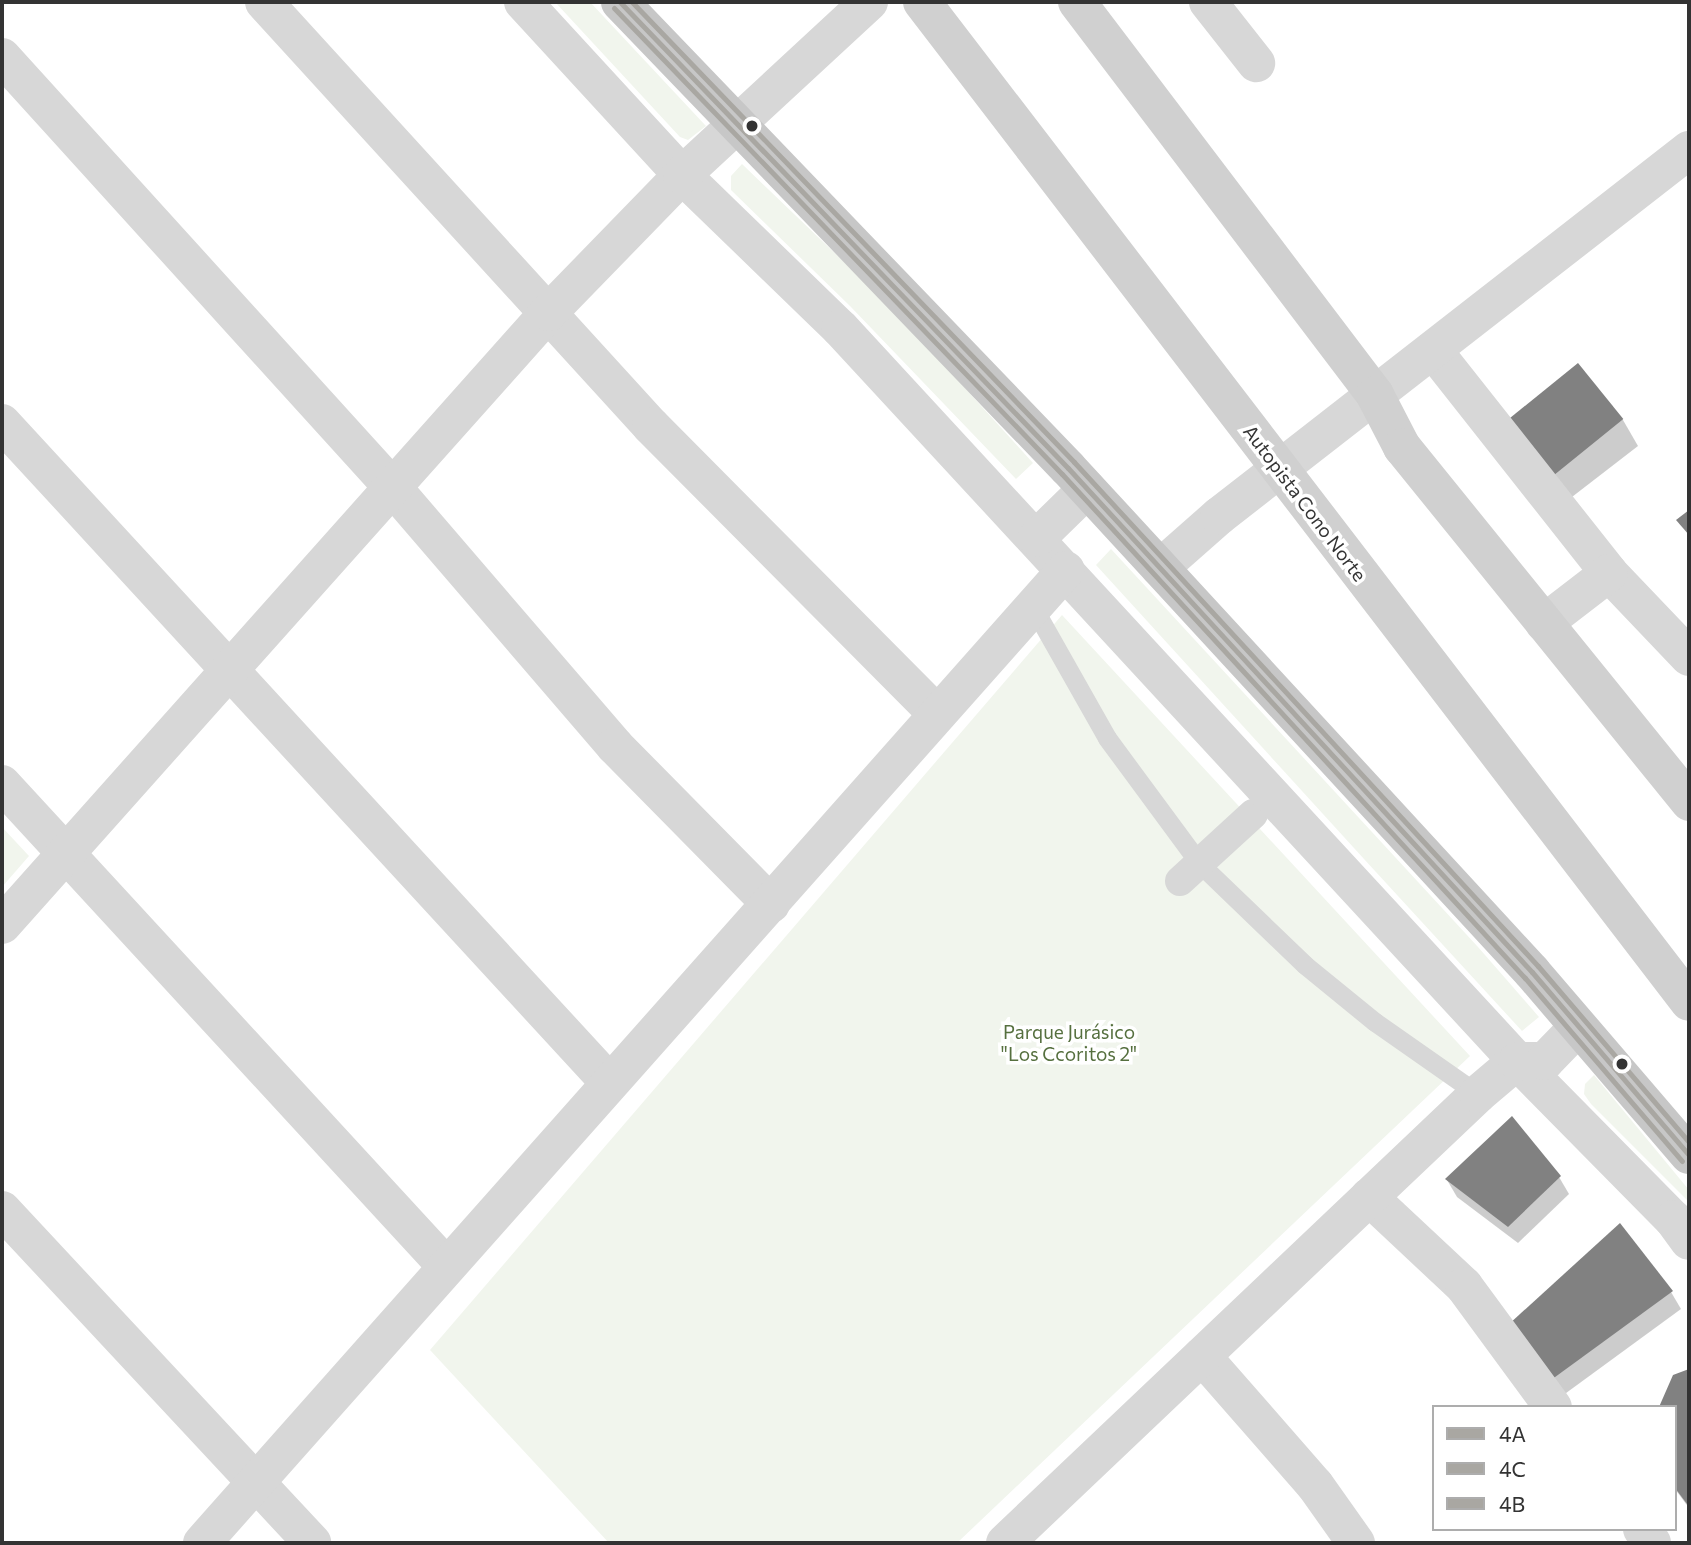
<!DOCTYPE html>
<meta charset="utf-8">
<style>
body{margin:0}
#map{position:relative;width:1691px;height:1545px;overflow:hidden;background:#fff;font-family:Commissioner,sans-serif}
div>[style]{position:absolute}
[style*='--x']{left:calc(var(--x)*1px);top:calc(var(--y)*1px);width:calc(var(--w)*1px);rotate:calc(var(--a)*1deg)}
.green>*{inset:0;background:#f1f5ed}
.shadow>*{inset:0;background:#0003}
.building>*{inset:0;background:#818181;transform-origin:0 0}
.service>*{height:19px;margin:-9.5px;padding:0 9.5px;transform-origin:9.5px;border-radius:9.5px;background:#d7d7d7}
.pedestrian>*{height:30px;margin:-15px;padding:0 15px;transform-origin:15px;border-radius:15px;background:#d7d7d7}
.minor>*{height:38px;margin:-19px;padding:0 19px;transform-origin:19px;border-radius:19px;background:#d7d7d7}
.secondary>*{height:38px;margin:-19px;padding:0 19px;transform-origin:19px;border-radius:19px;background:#d0d0d0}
.trunk>*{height:38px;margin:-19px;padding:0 19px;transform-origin:19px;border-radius:19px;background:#c7c7c7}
.bus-1>*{height:5px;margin:-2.5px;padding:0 2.5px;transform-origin:2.5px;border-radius:2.5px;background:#a9a7a2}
.bus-2>*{height:5px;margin:-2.5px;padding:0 2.5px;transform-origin:2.5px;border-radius:2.5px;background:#a9a7a2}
.bus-3>*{height:5px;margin:-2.5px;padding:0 2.5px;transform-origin:2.5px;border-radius:2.5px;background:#a9a7a2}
.dots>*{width:19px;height:19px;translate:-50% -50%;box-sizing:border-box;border:4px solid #fff;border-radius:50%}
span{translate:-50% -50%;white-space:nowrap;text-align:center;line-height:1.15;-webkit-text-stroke:7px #fff;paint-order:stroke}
.street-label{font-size:19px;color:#333}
.park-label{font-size:19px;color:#56703f}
.frame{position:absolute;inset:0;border:4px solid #333;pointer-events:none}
.legend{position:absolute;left:1432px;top:1405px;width:245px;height:126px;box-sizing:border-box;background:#fff;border:2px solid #adadad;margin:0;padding:9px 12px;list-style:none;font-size:21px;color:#333}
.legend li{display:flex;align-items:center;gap:14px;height:35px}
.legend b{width:35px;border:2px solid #adadad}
</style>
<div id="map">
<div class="green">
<div style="clip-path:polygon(555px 2px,590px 2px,706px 126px,688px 140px,680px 137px)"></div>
<div style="clip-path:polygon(742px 164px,894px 310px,1033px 463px,1016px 479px,850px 306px,731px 190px,731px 176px)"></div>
<div style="clip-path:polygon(1111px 549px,1478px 947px,1539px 1017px,1522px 1031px,1364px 859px,1096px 565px)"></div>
<div style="clip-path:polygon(1062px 615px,1470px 1056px,957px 1543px,609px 1543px,430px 1350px)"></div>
<div style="clip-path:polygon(2px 827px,29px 856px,2px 887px)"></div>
<div style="clip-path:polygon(1594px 1075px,1689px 1190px,1689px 1202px,1591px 1104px,1584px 1094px,1585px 1084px)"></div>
</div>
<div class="shadow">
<div style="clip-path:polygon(1577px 366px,1623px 420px,1638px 446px,1559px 507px,1518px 445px)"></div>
<div style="clip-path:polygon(1559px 1177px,1569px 1194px,1518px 1243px,1457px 1197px,1447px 1180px)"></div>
<div style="clip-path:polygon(1671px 1292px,1681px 1309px,1562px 1396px,1520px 1343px)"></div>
<div style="clip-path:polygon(1689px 1371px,1689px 1508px,1675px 1489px,1675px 1376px)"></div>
</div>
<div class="building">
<div style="left:1578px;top:363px;width:72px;height:95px;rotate:51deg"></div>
<div style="clip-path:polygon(1689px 510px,1689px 535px,1676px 520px)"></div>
<div style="clip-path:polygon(1512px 1116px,1561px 1176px,1508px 1227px,1445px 1179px)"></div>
<div style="clip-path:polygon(1620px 1223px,1673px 1291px,1551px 1380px,1508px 1325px)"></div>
<div style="clip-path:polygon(1689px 1369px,1689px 1502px,1687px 1504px,1675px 1488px,1675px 1407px,1659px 1407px,1673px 1375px)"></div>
</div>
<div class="service">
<div style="--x:1033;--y:607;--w:150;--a:60.5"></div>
<div style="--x:1107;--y:738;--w:155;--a:53.6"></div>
<div style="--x:1199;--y:863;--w:147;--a:43.9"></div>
<div style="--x:1305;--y:965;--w:90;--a:39.2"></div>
<div style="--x:1375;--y:1022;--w:126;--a:35"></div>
</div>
<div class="pedestrian">
<div style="--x:1180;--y:881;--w:99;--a:-42.5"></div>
</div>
<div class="minor">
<div style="--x:264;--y:2;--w:574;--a:47.61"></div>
<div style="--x:651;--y:426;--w:404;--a:45.2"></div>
<div style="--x:523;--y:2;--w:235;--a:47.4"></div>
<div style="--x:682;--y:175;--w:220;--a:44.1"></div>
<div style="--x:840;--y:328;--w:998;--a:47.27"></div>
<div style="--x:1517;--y:1061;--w:222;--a:45.4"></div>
<div style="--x:1673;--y:1219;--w:27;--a:54"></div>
<div style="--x:1208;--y:2;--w:78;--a:51.8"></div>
<div style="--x:2;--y:57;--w:583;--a:47.78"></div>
<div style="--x:394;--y:489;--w:339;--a:49.3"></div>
<div style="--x:615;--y:746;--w:222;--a:45.4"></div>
<div style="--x:1433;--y:350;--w:284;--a:51.7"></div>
<div style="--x:1609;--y:573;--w:116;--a:46.4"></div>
<div style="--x:2;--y:423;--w:895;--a:47.36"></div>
<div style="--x:1037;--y:538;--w:70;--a:-44.4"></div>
<div style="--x:1160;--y:568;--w:79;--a:-41.4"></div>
<div style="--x:1219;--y:516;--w:596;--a:-37.91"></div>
<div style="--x:1544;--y:623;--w:82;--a:-37.6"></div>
<div style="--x:2;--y:784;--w:655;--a:47.35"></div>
<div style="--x:2;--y:925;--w:822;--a:-48.26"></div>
<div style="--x:549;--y:312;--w:191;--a:-45.8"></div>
<div style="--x:682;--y:175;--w:255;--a:-42.8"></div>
<div style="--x:1369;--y:1197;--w:130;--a:43.1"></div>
<div style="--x:1464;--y:1286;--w:150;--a:53.7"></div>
<div style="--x:2;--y:1210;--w:455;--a:47"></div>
<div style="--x:1202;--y:1356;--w:171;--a:48.8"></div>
<div style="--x:1315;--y:1485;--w:71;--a:54.7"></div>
<div style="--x:1642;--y:1529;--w:17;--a:54"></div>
<div style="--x:202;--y:1543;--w:1301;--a:-48.4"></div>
<div style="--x:1005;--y:1543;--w:652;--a:-43.51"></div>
<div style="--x:1478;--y:1094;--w:51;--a:-40.2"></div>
<div style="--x:1517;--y:1061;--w:28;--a:0"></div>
<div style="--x:1545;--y:1061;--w:47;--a:-45.9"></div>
</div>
<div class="secondary">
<div style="--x:922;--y:2;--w:1260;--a:52.51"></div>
<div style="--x:1077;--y:2;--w:493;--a:52.8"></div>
<div style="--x:1375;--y:395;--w:59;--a:62.6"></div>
<div style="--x:1402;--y:447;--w:457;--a:51"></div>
</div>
<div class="trunk">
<div style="--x:620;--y:2;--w:646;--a:46.13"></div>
<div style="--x:1068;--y:468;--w:685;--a:47.37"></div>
<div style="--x:1532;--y:972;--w:241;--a:49.4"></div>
</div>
<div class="bus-1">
<div style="--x:620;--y:2;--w:646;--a:46.13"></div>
<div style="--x:1068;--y:468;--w:685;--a:47.37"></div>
<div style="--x:1532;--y:972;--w:241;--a:49.4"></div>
</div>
<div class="bus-2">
<div style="--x:614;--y:8;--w:646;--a:46.13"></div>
<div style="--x:1062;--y:474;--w:684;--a:47.43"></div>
<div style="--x:1525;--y:978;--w:241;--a:49.4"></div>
</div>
<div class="bus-3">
<div style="--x:632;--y:2;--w:638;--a:46.14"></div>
<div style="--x:1074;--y:462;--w:685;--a:47.37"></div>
<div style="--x:1538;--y:966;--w:232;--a:49.4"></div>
</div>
<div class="dots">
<div style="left:752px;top:126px;background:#333"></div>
<div style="left:1622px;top:1064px;background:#333"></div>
</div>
<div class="street-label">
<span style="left:1305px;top:503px;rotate:53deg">Autopista Cono Norte</span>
</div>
<div class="park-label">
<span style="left:1069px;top:1043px">Parque Jurásico<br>"Los Ccoritos 2"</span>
</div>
<div class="frame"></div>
<ul class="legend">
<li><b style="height:9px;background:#a9a7a2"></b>4A</li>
<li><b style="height:9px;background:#a9a7a2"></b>4C</li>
<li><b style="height:9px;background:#a9a7a2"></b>4B</li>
</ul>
</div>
